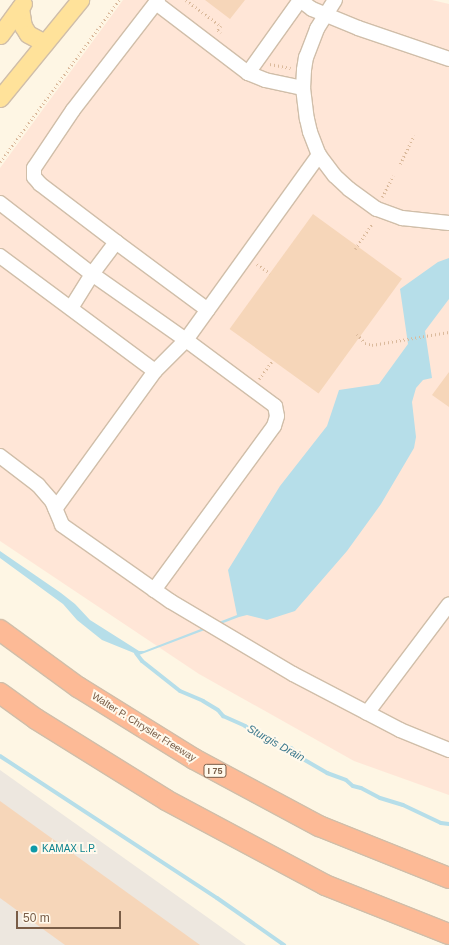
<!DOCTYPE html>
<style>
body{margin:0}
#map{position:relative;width:449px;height:945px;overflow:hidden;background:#fef6e4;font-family:Arial,sans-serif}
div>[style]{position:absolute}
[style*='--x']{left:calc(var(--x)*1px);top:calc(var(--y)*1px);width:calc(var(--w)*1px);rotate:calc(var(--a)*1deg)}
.commercial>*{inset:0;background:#ffe6d7}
.industrial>*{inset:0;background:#ede7df}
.water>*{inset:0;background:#b6dee9}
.stream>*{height:4px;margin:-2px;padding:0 2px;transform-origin:2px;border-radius:2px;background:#b6dee9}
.building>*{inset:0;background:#f6d6b9;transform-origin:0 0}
.path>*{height:2.5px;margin-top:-1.25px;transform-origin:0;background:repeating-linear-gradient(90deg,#dbba9c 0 1px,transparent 0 4px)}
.roads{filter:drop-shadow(1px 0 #d0bea9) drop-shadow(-1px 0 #d0bea9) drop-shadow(0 1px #d0bea9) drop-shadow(0 -1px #d0bea9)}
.minor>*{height:14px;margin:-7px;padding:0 7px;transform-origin:7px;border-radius:7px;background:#fff}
.major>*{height:17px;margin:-8.5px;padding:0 8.5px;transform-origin:8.5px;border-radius:8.5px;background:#ffe29a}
.highway>*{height:20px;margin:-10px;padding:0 10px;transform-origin:10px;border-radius:10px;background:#fdba96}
.dots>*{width:11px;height:11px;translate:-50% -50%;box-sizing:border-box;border:2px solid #fff9ec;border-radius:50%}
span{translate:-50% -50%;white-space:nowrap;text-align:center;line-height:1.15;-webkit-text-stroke:4px #fff9ec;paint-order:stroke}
.shield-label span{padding:1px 3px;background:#fff9ec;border:1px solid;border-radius:3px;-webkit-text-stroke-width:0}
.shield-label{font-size:9px;color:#795d47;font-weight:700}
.street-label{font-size:10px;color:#795d47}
.culture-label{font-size:10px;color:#0d838f}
.left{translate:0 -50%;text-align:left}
.water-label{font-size:11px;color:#3f7a8e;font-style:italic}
.scale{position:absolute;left:16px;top:911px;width:105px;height:18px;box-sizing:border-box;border:2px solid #795d47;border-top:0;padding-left:5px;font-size:12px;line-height:14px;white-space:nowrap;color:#795d47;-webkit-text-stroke:3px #fff9ec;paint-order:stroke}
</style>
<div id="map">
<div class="commercial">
<div style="clip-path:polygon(123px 0,432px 0,449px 4px,449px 795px,354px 761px,199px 674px,0 541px,0 168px)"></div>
</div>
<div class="industrial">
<div style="clip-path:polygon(0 770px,207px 917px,246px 945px,0 945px)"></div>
</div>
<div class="water">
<div style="clip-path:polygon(449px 258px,449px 299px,425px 331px,432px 378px,423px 380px,416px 388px,412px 402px,416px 437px,414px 448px,381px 504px,347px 551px,295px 611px,267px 620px,247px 615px,239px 617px,139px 655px,102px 640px,77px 620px,63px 604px,0 558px,0 551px,61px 593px,75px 604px,90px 620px,139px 651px,144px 651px,237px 615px,228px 570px,280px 486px,327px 426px,339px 390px,379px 384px,408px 344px,400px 289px,438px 262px)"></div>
</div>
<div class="stream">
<div style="--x:136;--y:653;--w:10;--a:53"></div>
<div style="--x:142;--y:661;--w:48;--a:38.3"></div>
<div style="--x:180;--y:691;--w:25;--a:23"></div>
<div style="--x:203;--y:701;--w:17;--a:31"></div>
<div style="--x:218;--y:710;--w:8;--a:50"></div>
<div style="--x:223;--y:716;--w:24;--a:24"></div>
<div style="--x:245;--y:726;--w:36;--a:32"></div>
<div style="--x:275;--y:745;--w:16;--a:11"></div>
<div style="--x:291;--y:748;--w:16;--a:43"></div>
<div style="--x:303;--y:759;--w:28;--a:30"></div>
<div style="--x:327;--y:773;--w:20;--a:20"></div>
<div style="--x:346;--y:780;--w:9;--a:41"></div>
<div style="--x:353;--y:786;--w:8;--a:14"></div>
<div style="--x:361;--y:788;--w:21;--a:28"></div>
<div style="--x:380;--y:798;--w:24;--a:17"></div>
<div style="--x:403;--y:805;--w:42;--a:25.3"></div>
<div style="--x:441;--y:823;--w:8;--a:7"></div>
<div style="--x:0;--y:756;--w:259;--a:33.2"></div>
<div style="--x:217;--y:898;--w:82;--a:35"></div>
</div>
<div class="building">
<div style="clip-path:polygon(205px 0,245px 0,230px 19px)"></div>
<div style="left:313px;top:214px;width:110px;height:142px;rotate:36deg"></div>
<div style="clip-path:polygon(449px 372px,449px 407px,432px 395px)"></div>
<div style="clip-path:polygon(0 801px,200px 945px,65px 945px,0 898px)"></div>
</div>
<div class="path">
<div style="--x:186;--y:0;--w:44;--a:36.6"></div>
<div style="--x:221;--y:26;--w:5;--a:127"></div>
<div style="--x:218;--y:30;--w:4;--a:45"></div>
<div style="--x:270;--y:64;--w:21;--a:11"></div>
<div style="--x:0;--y:162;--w:201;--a:-53.7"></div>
<div style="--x:400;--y:164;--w:32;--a:-64"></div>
<div style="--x:382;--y:197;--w:24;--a:-62"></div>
<div style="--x:355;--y:249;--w:30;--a:-56"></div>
<div style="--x:257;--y:264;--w:16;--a:35"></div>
<div style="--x:357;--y:334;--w:12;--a:48"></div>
<div style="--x:365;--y:343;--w:7;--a:16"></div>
<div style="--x:372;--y:345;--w:78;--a:-9.6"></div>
<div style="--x:259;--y:379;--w:22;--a:-54"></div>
</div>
<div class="roads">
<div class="minor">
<div style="--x:158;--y:0;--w:139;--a:127.7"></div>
<div style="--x:73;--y:110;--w:70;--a:123.9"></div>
<div style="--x:34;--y:168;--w:9;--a:90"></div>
<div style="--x:34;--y:177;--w:9;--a:49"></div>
<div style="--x:40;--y:184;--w:96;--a:37.3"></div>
<div style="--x:116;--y:242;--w:114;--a:36.5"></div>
<div style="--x:300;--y:0;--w:15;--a:37"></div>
<div style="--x:312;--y:9;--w:50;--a:22.4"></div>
<div style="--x:358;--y:28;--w:96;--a:18.8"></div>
<div style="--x:335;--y:0;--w:34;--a:122"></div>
<div style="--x:317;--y:29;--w:30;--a:111"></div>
<div style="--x:306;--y:57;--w:13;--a:99"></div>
<div style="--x:304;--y:70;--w:18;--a:93"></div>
<div style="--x:303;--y:88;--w:31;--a:83"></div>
<div style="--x:307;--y:119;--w:13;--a:77"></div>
<div style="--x:310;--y:132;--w:25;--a:69"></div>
<div style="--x:319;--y:155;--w:26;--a:53"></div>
<div style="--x:335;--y:176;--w:19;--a:43"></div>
<div style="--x:349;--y:189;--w:34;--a:36"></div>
<div style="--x:377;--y:209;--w:27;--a:20"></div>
<div style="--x:402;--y:218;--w:47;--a:6.1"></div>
<div style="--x:156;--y:3;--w:116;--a:37.3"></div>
<div style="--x:248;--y:73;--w:18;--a:22"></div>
<div style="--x:265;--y:80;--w:39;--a:12"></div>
<div style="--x:248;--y:73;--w:90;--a:-54.5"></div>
<div style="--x:0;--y:203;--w:116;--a:37.7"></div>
<div style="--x:92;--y:274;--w:115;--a:35.1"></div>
<div style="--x:186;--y:340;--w:228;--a:-54.3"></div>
<div style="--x:0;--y:256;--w:193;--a:36.6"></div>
<div style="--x:155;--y:371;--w:170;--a:125.9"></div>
<div style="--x:71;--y:308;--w:40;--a:-58"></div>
<div style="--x:92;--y:274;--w:40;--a:-53"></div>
<div style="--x:0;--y:456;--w:48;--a:37.3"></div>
<div style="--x:38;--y:485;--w:21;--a:49"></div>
<div style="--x:52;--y:501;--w:26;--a:67"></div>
<div style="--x:62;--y:525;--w:132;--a:35.1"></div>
<div style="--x:170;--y:601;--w:143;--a:30.7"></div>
<div style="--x:293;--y:674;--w:121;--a:27.6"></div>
<div style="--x:400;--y:730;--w:53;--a:22.2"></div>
<div style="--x:154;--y:590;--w:203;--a:-53.8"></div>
<div style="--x:274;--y:426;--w:10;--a:-73"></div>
<div style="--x:277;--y:416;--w:10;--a:-101"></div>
<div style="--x:275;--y:406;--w:111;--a:-143.4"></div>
<div style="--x:186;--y:340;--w:44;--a:135"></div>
<div style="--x:367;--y:713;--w:136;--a:-53"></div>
</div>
<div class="major">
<div style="--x:20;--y:8;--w:18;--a:81"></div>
<div style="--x:23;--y:26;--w:9;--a:58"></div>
<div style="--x:28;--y:34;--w:19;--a:28"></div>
<div style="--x:0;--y:35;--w:39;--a:-54"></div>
<div style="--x:0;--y:98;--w:127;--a:-50.8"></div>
</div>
<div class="highway">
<div style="--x:0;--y:630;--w:97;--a:36.2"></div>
<div style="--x:78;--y:687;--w:137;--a:31.8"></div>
<div style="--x:194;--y:759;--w:142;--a:28.2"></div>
<div style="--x:319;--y:826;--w:140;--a:21.8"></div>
<div style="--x:0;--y:693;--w:44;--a:35.8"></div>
<div style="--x:36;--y:719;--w:153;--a:31.9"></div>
<div style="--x:166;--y:800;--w:180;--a:28.1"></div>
<div style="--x:325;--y:885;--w:133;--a:21.6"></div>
</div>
</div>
<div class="dots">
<div style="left:34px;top:849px;background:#0f9aa8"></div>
</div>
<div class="shield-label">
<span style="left:215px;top:771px">I 75</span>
</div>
<div class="street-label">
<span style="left:144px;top:727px;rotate:32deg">Walter P. Chrysler Freeway</span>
</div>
<div class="culture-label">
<span class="left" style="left:42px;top:849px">KAMAX L.P.</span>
</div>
<div class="water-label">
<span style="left:276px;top:743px;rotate:29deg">Sturgis Drain</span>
</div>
<div class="scale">50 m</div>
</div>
